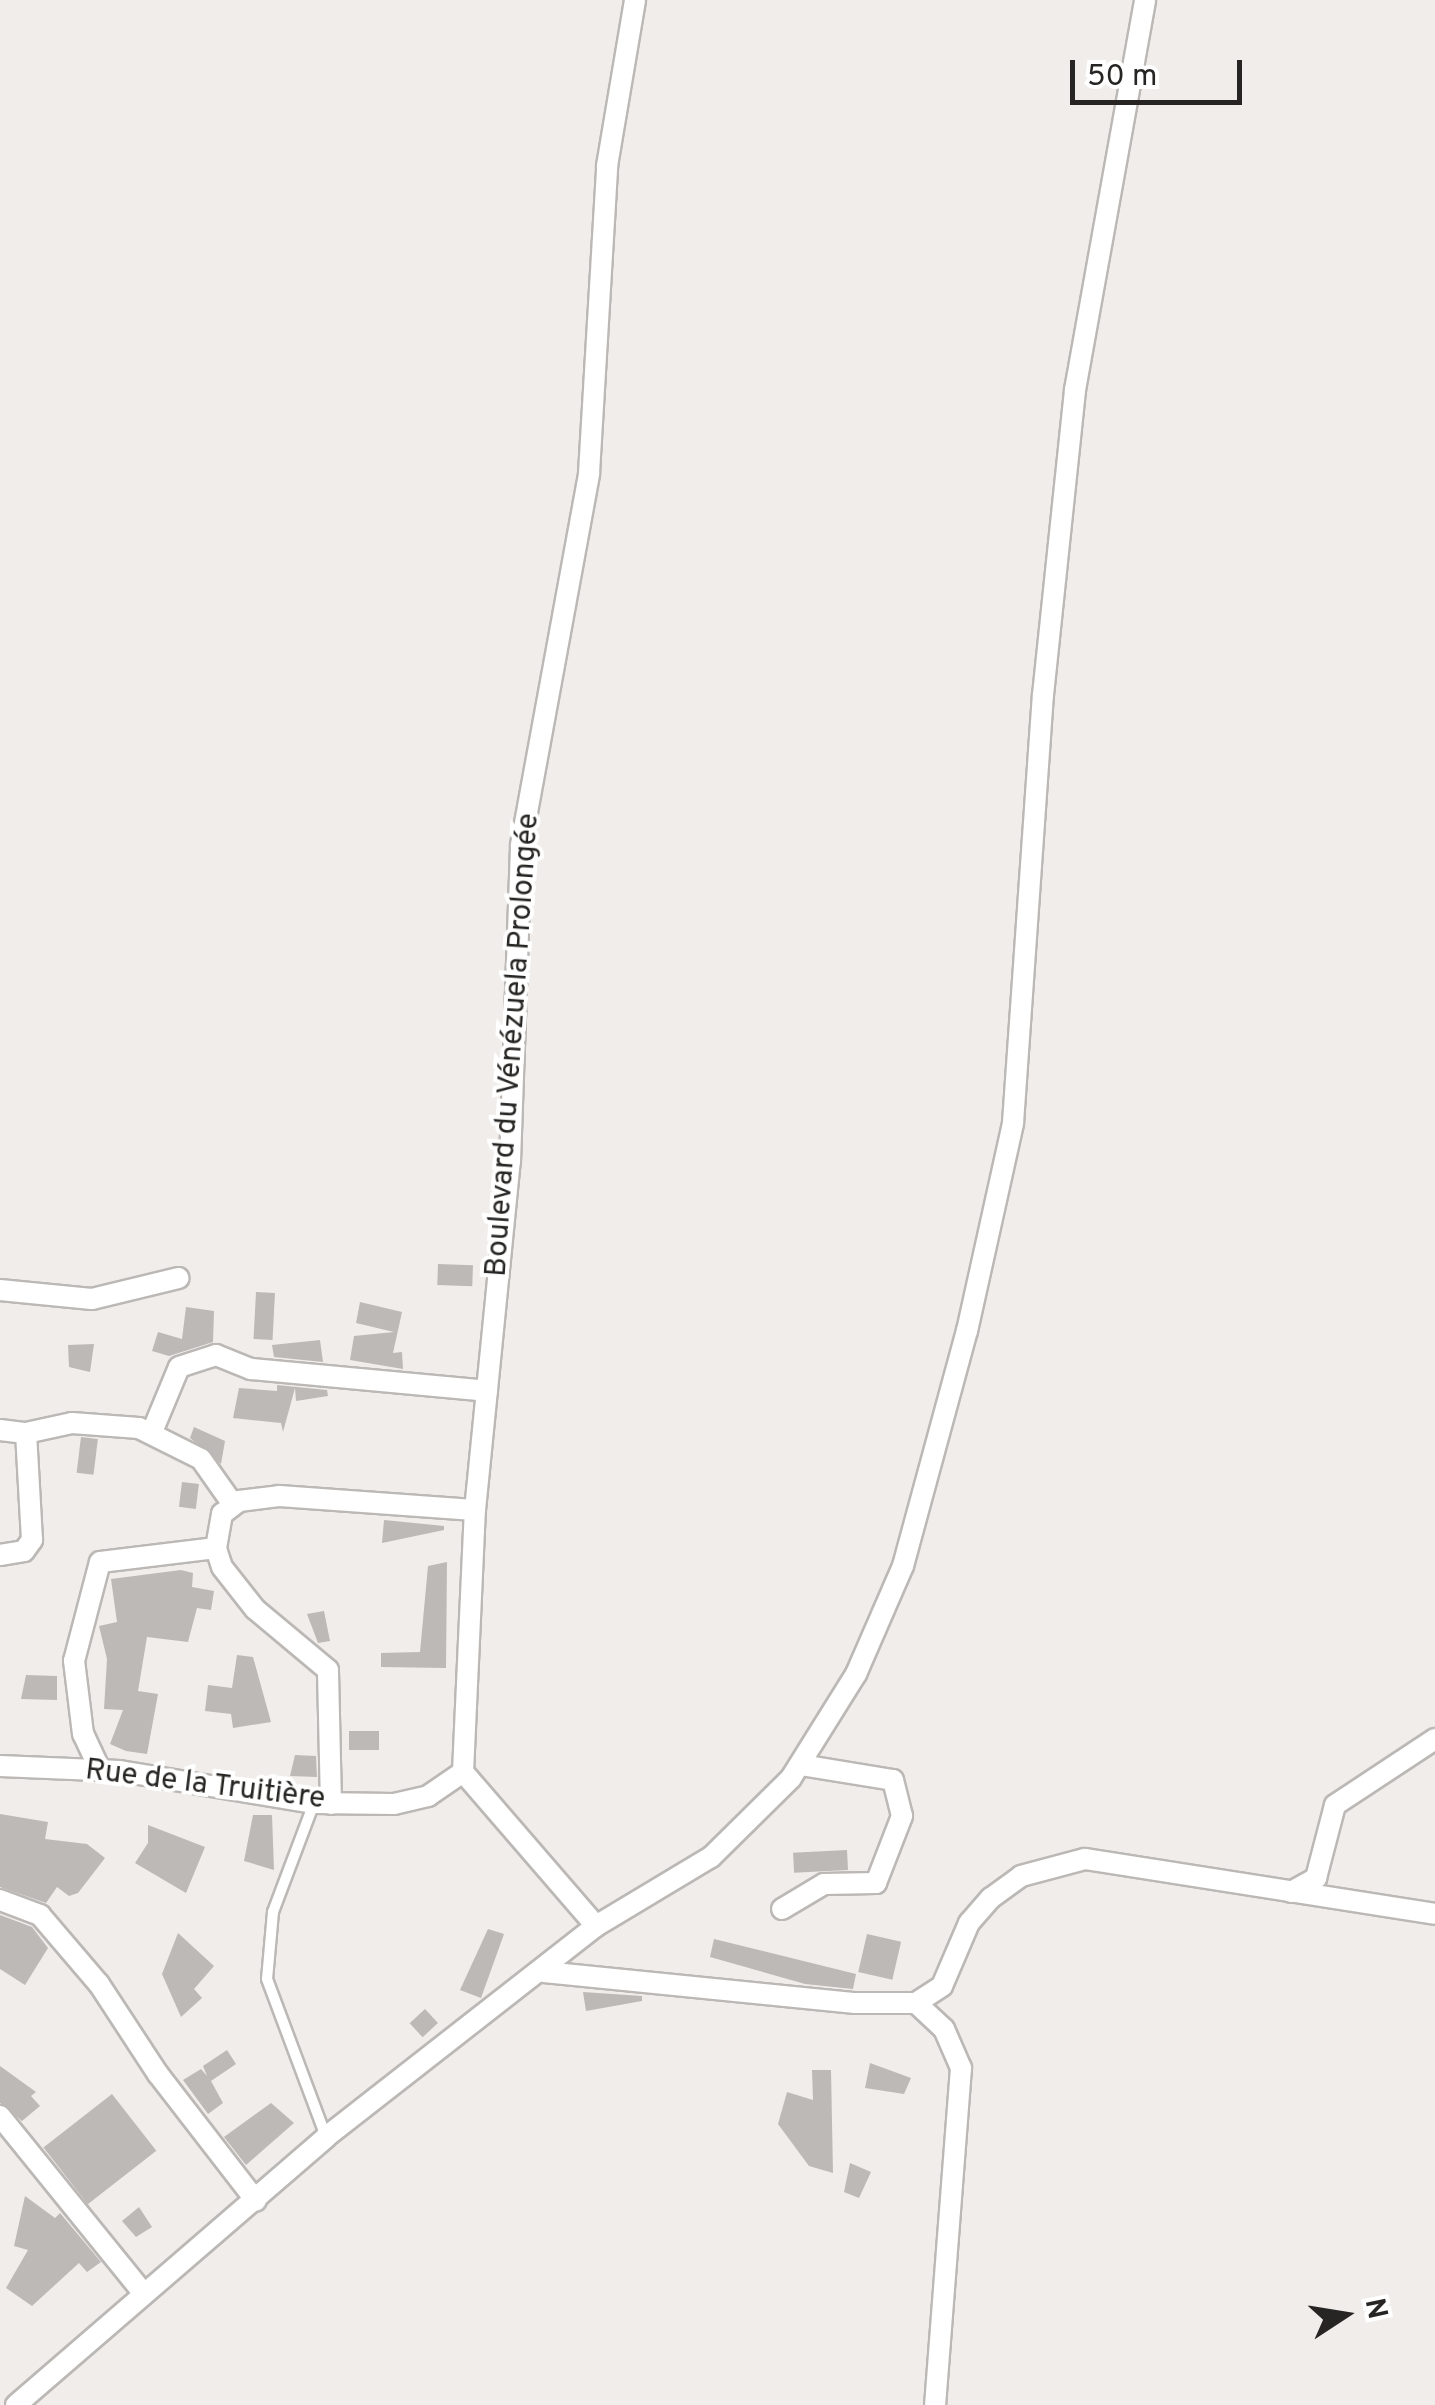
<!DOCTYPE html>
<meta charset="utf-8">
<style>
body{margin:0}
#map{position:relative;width:1435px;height:2405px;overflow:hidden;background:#f0edea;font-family:Overpass,sans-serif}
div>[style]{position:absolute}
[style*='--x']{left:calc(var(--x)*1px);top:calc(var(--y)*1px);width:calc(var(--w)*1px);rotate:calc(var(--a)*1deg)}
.building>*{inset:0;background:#bcb9b6;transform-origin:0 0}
.roads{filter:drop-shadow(2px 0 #bbb8b5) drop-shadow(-2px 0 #bbb8b5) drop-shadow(0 2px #bbb8b5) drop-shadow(0 -2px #bbb8b5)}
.lane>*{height:10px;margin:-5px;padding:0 5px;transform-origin:5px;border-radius:5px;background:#fff}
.street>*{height:20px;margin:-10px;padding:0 10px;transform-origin:10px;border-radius:10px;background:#fff}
span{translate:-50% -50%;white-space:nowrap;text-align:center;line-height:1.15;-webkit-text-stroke:8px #fff;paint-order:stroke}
.street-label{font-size:30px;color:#262523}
.north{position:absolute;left:1295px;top:2265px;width:100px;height:100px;-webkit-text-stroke:8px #fff;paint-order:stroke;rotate:78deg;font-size:28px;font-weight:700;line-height:40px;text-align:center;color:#262523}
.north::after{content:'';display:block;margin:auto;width:35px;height:45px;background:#262523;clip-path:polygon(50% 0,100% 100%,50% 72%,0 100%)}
.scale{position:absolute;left:1070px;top:60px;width:172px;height:45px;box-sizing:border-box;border:5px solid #262523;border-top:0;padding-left:12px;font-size:30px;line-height:35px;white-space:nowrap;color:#262523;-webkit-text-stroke:8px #fff;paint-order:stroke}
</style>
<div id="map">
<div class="building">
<div style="left:438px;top:1264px;width:35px;height:21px;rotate:2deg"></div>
<div style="left:256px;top:1292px;width:19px;height:47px;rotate:3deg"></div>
<div style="clip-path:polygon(360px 1302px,402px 1312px,393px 1353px,402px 1352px,403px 1369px,350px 1360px,354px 1336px,394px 1332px,356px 1323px)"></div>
<div style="clip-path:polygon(186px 1307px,214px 1311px,213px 1342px,169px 1356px,152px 1351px,158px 1332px,182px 1339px)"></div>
<div style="clip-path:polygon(320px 1340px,323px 1362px,274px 1357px,272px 1345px)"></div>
<div style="clip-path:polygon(94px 1344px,90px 1372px,69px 1367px,68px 1345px)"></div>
<div style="clip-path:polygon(277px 1385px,327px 1390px,328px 1396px,296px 1401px,295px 1388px,283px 1432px,281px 1423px,233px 1418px,239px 1388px,277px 1391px)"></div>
<div style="clip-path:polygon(194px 1427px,225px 1441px,221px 1464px,190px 1438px)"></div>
<div style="left:81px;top:1437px;width:17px;height:36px;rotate:7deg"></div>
<div style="left:182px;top:1482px;width:17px;height:25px;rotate:7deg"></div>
<div style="clip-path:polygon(384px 1520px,444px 1526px,444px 1530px,382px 1543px)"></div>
<div style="clip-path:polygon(447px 1562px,446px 1668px,381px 1667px,381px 1653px,420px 1652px,428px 1566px)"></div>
<div style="clip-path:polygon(181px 1570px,193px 1573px,192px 1587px,214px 1591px,211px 1610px,197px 1608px,188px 1642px,147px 1637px,138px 1691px,158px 1694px,147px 1754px,126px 1751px,110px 1744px,123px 1710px,104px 1709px,107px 1659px,99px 1626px,117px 1622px,111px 1579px)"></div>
<div style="clip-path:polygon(324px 1611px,330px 1641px,318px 1643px,307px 1614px)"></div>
<div style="clip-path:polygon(237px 1655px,253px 1657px,271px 1722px,233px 1728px,231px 1714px,205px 1711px,208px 1685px,232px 1688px)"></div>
<div style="clip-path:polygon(26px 1675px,57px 1676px,57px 1700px,21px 1699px)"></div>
<div style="left:349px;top:1731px;width:30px;height:19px"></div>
<div style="clip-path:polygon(295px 1755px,316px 1756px,317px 1777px,290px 1776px)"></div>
<div style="clip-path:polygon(0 1814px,48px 1822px,45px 1839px,87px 1844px,105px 1858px,78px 1893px,69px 1896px,57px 1887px,46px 1903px,0 1887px)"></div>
<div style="clip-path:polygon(253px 1815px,272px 1815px,274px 1870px,244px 1861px)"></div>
<div style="clip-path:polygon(148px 1825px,205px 1847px,186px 1893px,135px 1863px,148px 1843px)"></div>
<div style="left:847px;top:1850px;width:20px;height:54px;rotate:87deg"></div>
<div style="clip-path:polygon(0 1915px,32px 1927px,48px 1948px,25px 1985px,0 1969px)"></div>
<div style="clip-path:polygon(488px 1929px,504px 1934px,481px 1998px,460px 1990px)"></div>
<div style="clip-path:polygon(178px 1933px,214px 1966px,194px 1989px,202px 1998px,181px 2017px,162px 1974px)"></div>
<div style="left:867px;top:1934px;width:35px;height:39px;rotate:13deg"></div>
<div style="clip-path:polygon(714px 1939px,856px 1974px,853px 1989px,805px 1984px,710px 1957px)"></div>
<div style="clip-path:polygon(583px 1992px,642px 1996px,642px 2001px,586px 2011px)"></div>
<div style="left:425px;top:2009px;width:19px;height:21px;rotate:47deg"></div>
<div style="clip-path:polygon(227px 2050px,236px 2064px,211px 2081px,223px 2103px,208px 2114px,183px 2080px,201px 2069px,207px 2076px,203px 2066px)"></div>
<div style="clip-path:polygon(870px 2063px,911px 2078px,904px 2094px,865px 2088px)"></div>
<div style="clip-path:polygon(0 2066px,36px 2092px,31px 2096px,40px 2106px,22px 2121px,0 2103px)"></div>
<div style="clip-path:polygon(812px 2070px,831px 2070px,833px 2173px,809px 2166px,778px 2124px,787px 2092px,813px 2100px)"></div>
<div style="left:112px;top:2094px;width:72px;height:87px;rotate:52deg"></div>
<div style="clip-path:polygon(271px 2103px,294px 2123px,246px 2165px,224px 2137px)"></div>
<div style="clip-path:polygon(850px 2163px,871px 2172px,859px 2198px,844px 2192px)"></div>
<div style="clip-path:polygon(25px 2196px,55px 2218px,60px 2213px,101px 2262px,87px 2272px,79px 2263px,32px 2306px,6px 2288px,28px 2250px,14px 2246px)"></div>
<div style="clip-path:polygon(139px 2207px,152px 2227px,136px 2237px,122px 2221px)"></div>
</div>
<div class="roads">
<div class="lane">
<div style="--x:314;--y:1803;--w:116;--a:110.6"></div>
<div style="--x:273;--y:1912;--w:67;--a:95.1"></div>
<div style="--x:267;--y:1979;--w:169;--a:69.5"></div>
</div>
<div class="street">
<div style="--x:0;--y:1290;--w:92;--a:5.6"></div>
<div style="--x:92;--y:1299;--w:89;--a:-13.6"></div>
<div style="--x:0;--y:1430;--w:26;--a:7"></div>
<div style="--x:26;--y:1433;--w:47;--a:-12.3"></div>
<div style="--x:72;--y:1423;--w:67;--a:4.3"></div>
<div style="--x:139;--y:1428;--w:69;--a:26.6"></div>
<div style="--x:201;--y:1459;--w:54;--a:54.8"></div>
<div style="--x:152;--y:1432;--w:70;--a:-67.4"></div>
<div style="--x:179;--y:1367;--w:39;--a:-18"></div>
<div style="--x:216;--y:1355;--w:38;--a:22"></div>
<div style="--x:251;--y:1369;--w:237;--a:5.3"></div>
<div style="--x:0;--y:1555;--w:24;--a:-9"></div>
<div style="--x:24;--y:1551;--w:14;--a:-54"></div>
<div style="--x:32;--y:1540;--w:107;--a:-93.2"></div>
<div style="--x:0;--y:1766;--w:120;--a:2.4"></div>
<div style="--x:120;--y:1771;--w:197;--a:9.4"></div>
<div style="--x:314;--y:1803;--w:80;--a:0.7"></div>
<div style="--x:394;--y:1804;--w:35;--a:-13"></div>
<div style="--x:428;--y:1796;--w:42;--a:-34.4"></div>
<div style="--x:100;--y:1770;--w:40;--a:-115"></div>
<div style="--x:83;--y:1734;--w:74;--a:-97"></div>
<div style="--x:74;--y:1661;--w:102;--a:-75.3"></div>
<div style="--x:100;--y:1562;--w:117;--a:-6.9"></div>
<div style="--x:331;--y:1804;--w:134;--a:-91.3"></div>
<div style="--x:328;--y:1670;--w:95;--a:-140.1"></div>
<div style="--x:255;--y:1609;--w:53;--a:-128.2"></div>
<div style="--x:222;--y:1567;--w:20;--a:-108"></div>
<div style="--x:216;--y:1548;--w:35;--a:-80"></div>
<div style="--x:222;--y:1514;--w:21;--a:-37"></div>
<div style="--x:239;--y:1501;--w:40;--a:-7.1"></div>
<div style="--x:279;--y:1496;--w:196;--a:4.1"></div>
<div style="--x:1291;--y:1892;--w:29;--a:-29"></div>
<div style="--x:1316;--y:1878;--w:75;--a:-75.4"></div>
<div style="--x:1335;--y:1805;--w:120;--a:-33.4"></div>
<div style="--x:0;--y:1900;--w:43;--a:20.6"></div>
<div style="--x:40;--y:1915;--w:91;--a:49.5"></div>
<div style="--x:99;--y:1984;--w:108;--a:56.8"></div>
<div style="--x:158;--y:2074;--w:160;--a:52.3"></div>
<div style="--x:782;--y:1909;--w:49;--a:-30.8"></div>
<div style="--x:824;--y:1884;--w:52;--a:-1.1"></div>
<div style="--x:876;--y:1883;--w:72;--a:-68.8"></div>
<div style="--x:902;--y:1816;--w:37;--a:-104"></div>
<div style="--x:893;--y:1780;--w:94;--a:-170.8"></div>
<div style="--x:596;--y:1926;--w:203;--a:-130.8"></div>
<div style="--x:463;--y:1772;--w:262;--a:-87.4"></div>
<div style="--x:475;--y:1510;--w:350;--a:-84.3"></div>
<div style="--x:510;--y:1162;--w:317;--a:-88"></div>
<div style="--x:521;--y:845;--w:378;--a:-79.6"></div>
<div style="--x:589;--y:473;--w:308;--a:-86.6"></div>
<div style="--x:607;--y:166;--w:168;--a:-80.4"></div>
<div style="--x:544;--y:1972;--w:313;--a:5.7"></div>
<div style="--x:855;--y:2003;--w:61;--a:0"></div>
<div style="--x:916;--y:2003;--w:31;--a:-33"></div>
<div style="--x:942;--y:1986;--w:69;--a:-66.8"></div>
<div style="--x:969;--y:1923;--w:33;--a:-49"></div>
<div style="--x:991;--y:1898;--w:37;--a:-36"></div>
<div style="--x:1021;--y:1876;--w:66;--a:-14.9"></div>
<div style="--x:1085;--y:1859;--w:354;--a:8.9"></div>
<div style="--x:916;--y:2003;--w:38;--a:43"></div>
<div style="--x:944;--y:2029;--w:43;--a:66.4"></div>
<div style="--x:961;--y:2068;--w:338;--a:94.4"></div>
<div style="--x:0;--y:2116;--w:229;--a:51"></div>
<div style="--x:16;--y:2405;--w:410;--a:-40.8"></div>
<div style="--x:326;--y:2137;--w:343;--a:-38"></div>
<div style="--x:596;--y:1926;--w:134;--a:-31"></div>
<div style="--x:711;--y:1857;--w:112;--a:-44.6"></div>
<div style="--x:791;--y:1778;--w:123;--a:-58"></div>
<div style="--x:856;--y:1674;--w:118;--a:-66.5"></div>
<div style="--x:903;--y:1566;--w:244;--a:-74.8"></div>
<div style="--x:967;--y:1331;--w:213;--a:-77.5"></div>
<div style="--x:1013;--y:1123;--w:429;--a:-86"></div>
<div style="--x:1043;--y:695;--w:307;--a:-84"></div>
<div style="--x:1075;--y:390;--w:396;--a:-79.8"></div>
</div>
</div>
<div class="street-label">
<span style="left:514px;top:1045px;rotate:-86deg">Boulevard du Vénézuela Prolongée</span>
<span style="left:205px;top:1786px;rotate:7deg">Rue de la Truitière</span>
</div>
<div class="north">N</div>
<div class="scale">50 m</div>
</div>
